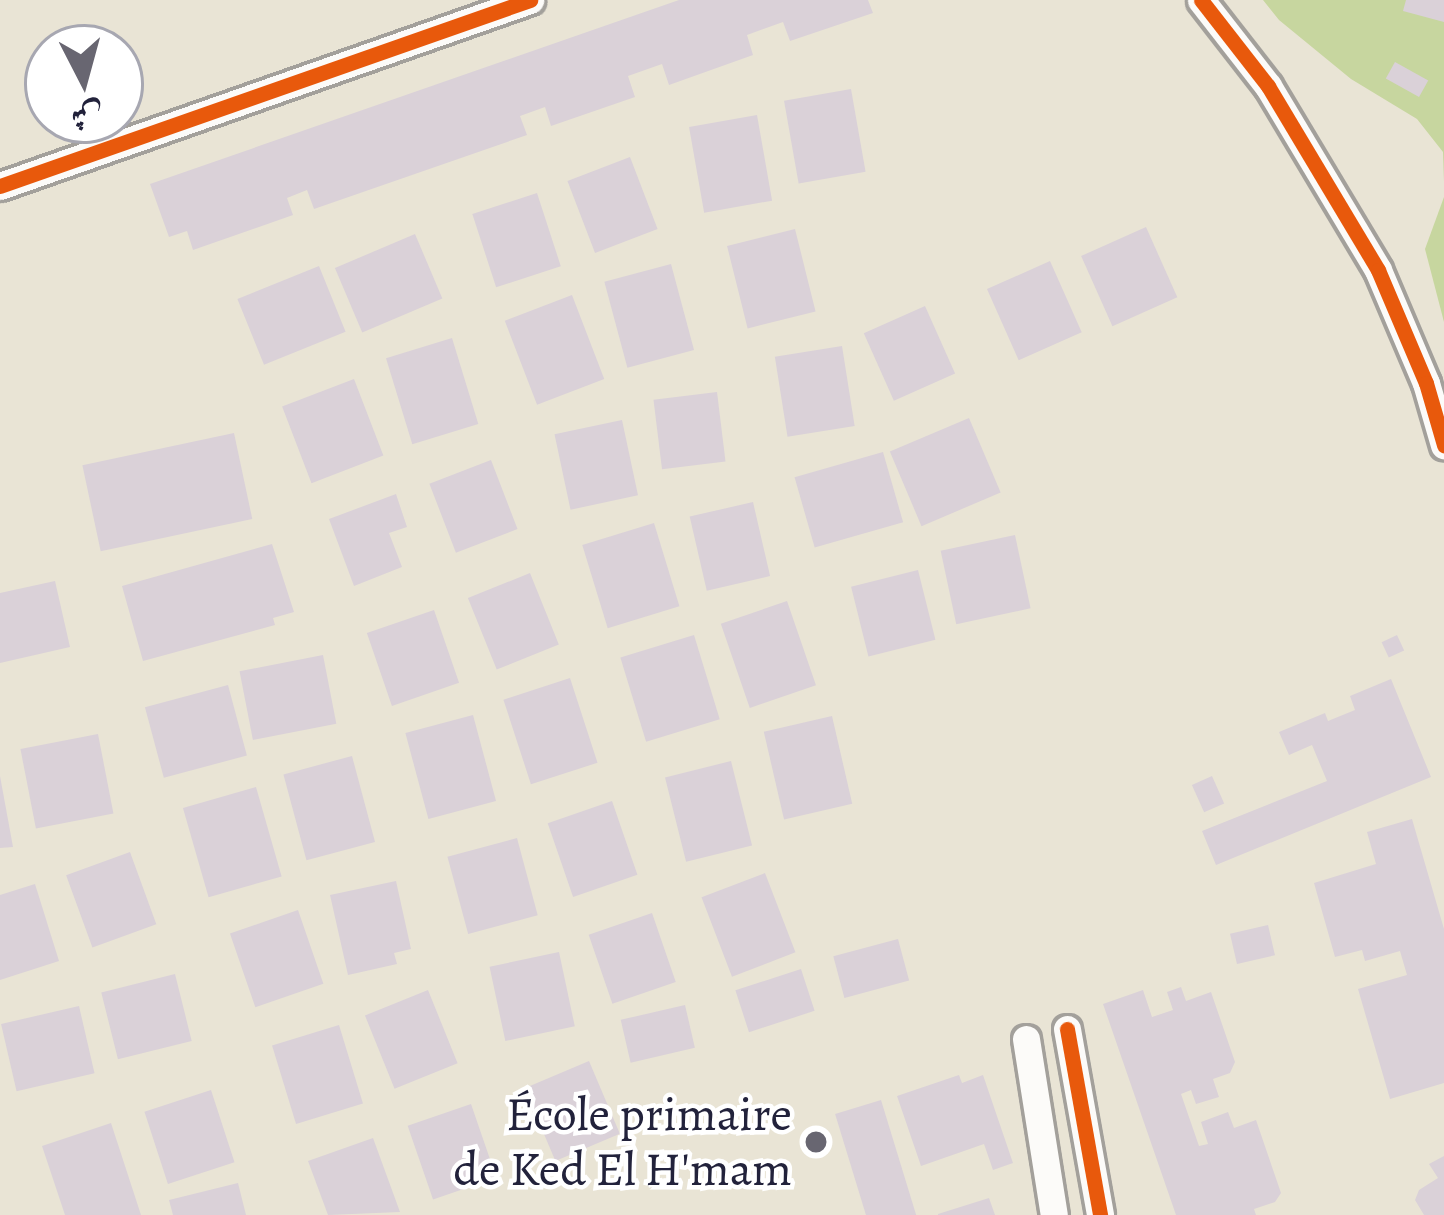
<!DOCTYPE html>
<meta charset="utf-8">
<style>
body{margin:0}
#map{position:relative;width:1444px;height:1215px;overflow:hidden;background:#e9e4d5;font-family:Alegreya,Amiri,serif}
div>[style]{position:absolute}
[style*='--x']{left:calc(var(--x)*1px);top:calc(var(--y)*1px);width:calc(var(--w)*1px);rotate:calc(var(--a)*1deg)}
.green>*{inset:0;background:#c7d69f}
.building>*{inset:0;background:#dad1d8;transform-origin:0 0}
.roads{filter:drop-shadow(3px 0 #a3a09b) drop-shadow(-3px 0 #a3a09b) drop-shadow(0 3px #a3a09b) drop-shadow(0 -3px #a3a09b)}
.street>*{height:27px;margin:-13.5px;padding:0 13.5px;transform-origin:13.5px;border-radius:13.5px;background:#fcfbf9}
.cycleway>*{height:15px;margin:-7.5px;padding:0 7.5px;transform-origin:7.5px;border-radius:7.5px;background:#e8590c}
.dots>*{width:33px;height:33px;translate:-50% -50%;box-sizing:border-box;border:6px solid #fff;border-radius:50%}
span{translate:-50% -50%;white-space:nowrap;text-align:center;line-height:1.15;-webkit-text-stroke:9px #fff;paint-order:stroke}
.poi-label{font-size:48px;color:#22223b}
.right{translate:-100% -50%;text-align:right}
.north{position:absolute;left:24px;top:24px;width:120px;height:120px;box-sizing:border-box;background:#fff;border:3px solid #a7a7b1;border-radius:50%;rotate:174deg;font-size:33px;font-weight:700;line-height:48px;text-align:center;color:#22223b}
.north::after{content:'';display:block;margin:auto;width:42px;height:54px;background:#686671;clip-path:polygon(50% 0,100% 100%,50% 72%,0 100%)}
</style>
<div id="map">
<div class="green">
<div style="clip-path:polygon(1263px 0,1444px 0,1444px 182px,1443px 152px,1417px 119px,1351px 79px,1279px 20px)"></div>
<div style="clip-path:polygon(1444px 197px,1444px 322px,1425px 249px)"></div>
</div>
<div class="building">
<div style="clip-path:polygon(679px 0,868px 0,873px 13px,790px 41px,783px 22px,747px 35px,753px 55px,669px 85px,662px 64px,628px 76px,635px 97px,551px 126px,545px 107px,520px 116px,527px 135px,314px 209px,307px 190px,287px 198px,293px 215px,193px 250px,187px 231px,169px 237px,150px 184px)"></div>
<div style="clip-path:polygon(1406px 0,1444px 0,1444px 22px,1403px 11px)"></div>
<div style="left:1395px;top:62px;width:38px;height:19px;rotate:29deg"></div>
<div style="left:851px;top:89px;width:84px;height:68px;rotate:80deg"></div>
<div style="left:757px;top:115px;width:87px;height:69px;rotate:80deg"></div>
<div style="left:630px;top:157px;width:77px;height:67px;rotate:69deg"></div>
<div style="left:537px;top:193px;width:77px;height:68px;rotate:72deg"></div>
<div style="left:1146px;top:227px;width:77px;height:71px;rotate:66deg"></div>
<div style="left:795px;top:229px;width:85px;height:70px;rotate:76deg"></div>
<div style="left:415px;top:234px;width:70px;height:87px;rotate:67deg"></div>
<div style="left:1050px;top:261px;width:78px;height:69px;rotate:66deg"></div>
<div style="left:671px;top:264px;width:89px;height:69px;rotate:75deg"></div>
<div style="left:319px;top:266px;width:71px;height:88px;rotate:68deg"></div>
<div style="left:572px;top:295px;width:90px;height:72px;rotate:69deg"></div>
<div style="left:925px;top:306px;width:74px;height:67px;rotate:66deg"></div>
<div style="left:452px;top:338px;width:90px;height:69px;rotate:73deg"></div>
<div style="left:842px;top:346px;width:81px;height:68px;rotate:81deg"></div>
<div style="left:354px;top:379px;width:82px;height:77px;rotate:69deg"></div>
<div style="left:717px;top:392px;width:70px;height:64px;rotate:83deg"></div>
<div style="left:969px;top:418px;width:81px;height:86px;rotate:67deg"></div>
<div style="left:622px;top:420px;width:77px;height:69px;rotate:78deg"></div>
<div style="left:234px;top:433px;width:88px;height:155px;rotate:78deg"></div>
<div style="left:883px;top:452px;width:73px;height:92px;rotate:74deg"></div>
<div style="left:491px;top:460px;width:74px;height:66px;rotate:69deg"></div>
<div style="clip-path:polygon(396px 494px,407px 527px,389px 533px,402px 567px,354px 586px,329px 519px)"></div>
<div style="left:753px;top:502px;width:76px;height:65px;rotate:77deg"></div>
<div style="left:654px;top:523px;width:87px;height:75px;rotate:73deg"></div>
<div style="left:1015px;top:535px;width:75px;height:76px;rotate:78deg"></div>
<div style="clip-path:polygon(272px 544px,294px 612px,273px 618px,275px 625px,143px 661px,122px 586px)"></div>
<div style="left:918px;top:570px;width:72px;height:69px;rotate:76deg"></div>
<div style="left:530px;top:573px;width:77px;height:67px;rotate:68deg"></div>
<div style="clip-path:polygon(55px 581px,70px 647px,0 663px,0 593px)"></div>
<div style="left:787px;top:601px;width:89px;height:70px;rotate:71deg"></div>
<div style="left:434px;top:610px;width:77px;height:71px;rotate:71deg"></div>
<div style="left:694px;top:635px;width:88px;height:77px;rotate:73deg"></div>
<div style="left:1397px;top:635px;width:17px;height:17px;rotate:65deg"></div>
<div style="left:323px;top:655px;width:70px;height:85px;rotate:79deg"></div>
<div style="left:570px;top:678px;width:89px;height:70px;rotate:72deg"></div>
<div style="clip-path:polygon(1391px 679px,1431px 777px,1216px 865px,1202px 831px,1327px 781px,1312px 745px,1289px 755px,1279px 732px,1325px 713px,1328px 721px,1355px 710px,1350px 696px)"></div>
<div style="left:228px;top:685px;width:73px;height:86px;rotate:75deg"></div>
<div style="left:473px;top:715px;width:89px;height:70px;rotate:75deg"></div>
<div style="left:832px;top:716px;width:90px;height:70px;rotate:77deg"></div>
<div style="left:98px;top:734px;width:81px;height:79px;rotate:79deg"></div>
<div style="left:352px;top:756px;width:89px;height:71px;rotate:75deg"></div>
<div style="left:731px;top:761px;width:87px;height:68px;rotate:76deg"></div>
<div style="clip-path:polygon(0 776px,13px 847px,0 848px)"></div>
<div style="left:1212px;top:776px;width:30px;height:22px;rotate:66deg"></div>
<div style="left:256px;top:787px;width:93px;height:76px;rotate:74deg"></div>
<div style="left:612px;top:801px;width:78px;height:68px;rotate:71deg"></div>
<div style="clip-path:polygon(1412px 819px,1444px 929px,1444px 1083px,1390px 1099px,1358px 989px,1407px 975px,1400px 951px,1365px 961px,1362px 950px,1335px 957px,1314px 883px,1376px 864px,1367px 832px)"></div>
<div style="left:517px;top:838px;width:80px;height:72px;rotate:75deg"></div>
<div style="left:130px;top:852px;width:77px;height:68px;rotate:70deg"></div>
<div style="left:765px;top:873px;width:85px;height:68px;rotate:69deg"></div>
<div style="clip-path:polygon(396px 881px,411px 949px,394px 953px,397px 964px,348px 975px,330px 895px)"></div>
<div style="clip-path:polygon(35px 884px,59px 961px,0 980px,0 895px)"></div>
<div style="left:298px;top:910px;width:78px;height:72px;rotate:71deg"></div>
<div style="left:652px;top:913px;width:73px;height:67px;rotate:71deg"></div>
<div style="left:1268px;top:925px;width:31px;height:39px;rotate:77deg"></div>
<div style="left:898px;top:939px;width:43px;height:67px;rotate:75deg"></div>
<div style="left:559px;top:952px;width:76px;height:71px;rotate:78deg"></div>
<div style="left:801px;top:969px;width:44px;height:69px;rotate:72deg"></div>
<div style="left:175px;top:974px;width:69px;height:76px;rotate:76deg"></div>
<div style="clip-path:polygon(1181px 987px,1186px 1001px,1211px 992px,1235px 1062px,1230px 1073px,1213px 1079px,1219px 1097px,1196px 1104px,1191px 1090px,1181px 1094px,1199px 1146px,1208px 1144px,1201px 1122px,1228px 1112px,1234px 1128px,1256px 1120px,1281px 1193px,1275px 1202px,1254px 1209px,1256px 1215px,1176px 1215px,1103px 1004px,1143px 990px,1152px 1017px,1173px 1010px,1167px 992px)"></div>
<div style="left:428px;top:990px;width:79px;height:68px;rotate:68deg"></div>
<div style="left:685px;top:1005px;width:44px;height:66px;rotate:77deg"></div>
<div style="left:79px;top:1006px;width:69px;height:80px;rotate:77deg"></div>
<div style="left:339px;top:1025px;width:82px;height:70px;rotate:73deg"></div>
<div style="left:589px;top:1061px;width:79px;height:70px;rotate:67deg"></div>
<div style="clip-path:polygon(959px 1075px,962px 1083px,983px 1075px,1013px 1163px,993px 1170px,984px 1144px,921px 1166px,897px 1096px)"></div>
<div style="left:211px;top:1090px;width:76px;height:70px;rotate:72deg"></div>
<div style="left:881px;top:1100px;width:121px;height:48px;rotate:73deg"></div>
<div style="left:471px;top:1104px;width:78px;height:67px;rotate:71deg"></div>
<div style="clip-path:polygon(111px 1123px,141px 1215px,65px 1215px,42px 1146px)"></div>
<div style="clip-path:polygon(373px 1138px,400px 1212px,328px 1215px,308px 1161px)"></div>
<div style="clip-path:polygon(1444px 1156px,1444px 1215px,1424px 1215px,1415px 1200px,1419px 1190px,1438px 1178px,1429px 1164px)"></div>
<div style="clip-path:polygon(238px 1183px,246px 1215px,173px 1215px,169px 1200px)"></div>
<div style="clip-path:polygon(989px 1198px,995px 1215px,938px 1215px,938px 1214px)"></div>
</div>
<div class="roads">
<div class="street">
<div style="--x:1201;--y:0;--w:109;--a:52.1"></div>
<div style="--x:1268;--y:86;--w:214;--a:59.1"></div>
<div style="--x:1378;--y:270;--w:123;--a:67"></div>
<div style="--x:1426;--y:383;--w:65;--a:73.8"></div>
<div style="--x:0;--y:186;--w:562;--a:-19.34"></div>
<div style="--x:1067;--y:1029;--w:189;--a:79.9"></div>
<div style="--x:1026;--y:1039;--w:178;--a:81"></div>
</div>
</div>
<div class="cycleway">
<div style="--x:1201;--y:0;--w:109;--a:52.1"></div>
<div style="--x:1268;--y:86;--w:214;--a:59.1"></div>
<div style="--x:1378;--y:270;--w:123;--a:67"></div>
<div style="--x:1426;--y:383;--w:65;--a:73.8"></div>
<div style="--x:0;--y:186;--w:562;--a:-19.34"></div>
<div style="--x:1067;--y:1029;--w:189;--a:79.9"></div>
</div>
<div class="dots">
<div style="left:816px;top:1142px;background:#686671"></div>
</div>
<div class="poi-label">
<span class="right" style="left:792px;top:1142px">École primaire<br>de Ked El H'mam</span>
</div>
<div class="north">ش</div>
</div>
